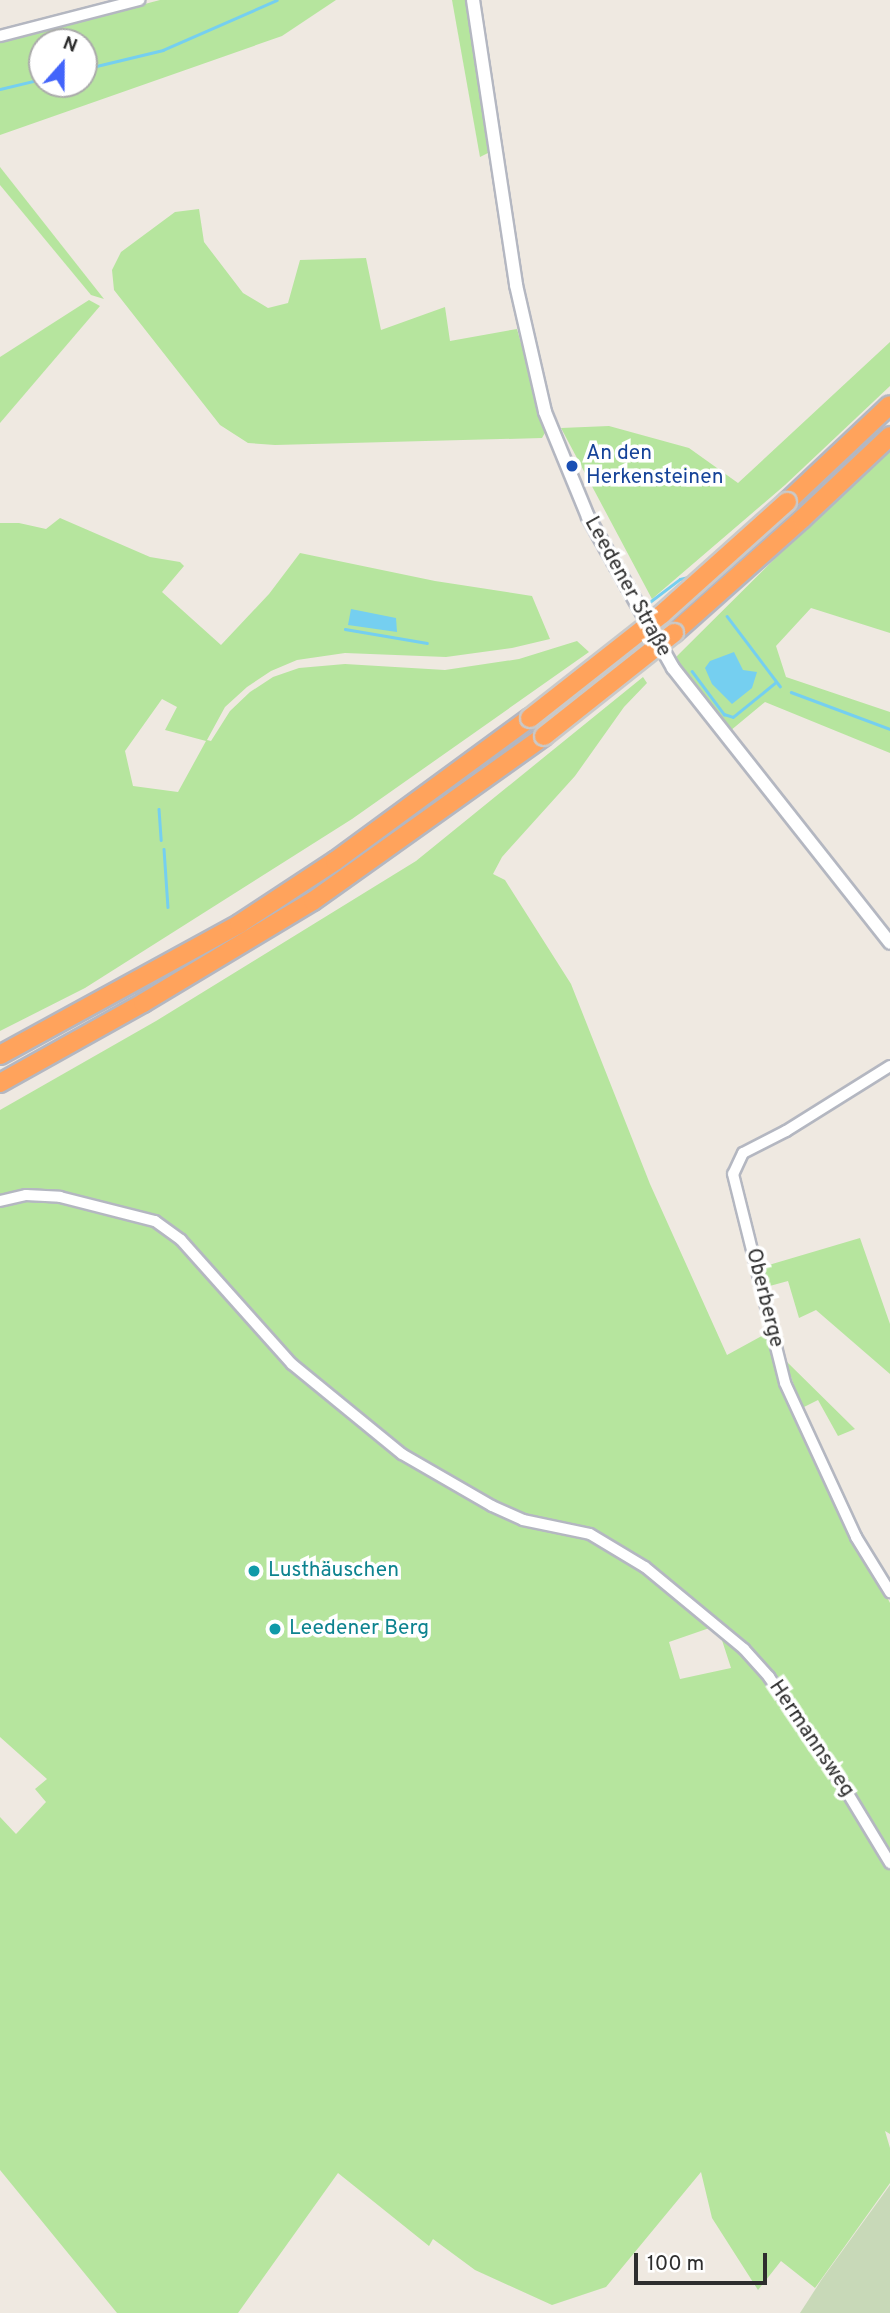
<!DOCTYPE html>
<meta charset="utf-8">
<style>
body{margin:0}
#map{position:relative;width:890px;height:2313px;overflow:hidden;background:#efe9e1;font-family:Overpass,sans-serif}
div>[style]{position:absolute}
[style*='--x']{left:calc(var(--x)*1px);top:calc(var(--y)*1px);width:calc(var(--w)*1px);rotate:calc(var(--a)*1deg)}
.green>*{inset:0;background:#b6e59e}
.cemetery>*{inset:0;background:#c8d9b8}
.water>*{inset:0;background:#75cff0}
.stream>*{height:2.5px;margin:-1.25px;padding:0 1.25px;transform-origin:1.25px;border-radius:1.25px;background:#75cff0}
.roads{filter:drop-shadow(2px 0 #b4b7c1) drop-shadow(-2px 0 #b4b7c1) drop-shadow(0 2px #b4b7c1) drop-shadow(0 -2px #b4b7c1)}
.minor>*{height:10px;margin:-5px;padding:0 5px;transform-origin:5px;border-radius:5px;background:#fff}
.tertiary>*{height:12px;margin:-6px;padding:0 6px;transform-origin:6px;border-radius:6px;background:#fff}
.motorway>*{height:18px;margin:-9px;padding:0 9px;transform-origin:9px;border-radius:9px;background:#ffa35c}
.bridges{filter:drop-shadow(2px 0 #c9c9c9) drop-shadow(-2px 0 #c9c9c9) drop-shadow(0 2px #c9c9c9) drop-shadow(0 -2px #c9c9c9)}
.motorway-bridge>*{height:18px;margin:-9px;padding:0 9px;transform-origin:9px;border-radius:9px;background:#ffa35c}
.dots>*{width:19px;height:19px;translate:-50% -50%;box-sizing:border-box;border:4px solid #fff;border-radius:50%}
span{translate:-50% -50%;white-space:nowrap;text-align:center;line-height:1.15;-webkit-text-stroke:7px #fff;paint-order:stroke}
.transit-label{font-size:21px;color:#164399}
.left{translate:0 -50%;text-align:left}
.street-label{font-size:21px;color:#2e2e2e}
.culture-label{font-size:21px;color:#0d838f}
.north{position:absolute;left:28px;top:28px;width:70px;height:70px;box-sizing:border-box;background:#fff;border:2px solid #ababab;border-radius:50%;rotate:21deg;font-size:19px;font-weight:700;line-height:28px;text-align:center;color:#2e2e2e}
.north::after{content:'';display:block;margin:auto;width:24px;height:32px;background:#4264fb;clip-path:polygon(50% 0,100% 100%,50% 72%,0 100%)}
.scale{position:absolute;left:634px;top:2253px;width:133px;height:32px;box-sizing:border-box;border:4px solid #2e2e2e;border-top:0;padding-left:9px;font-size:21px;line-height:24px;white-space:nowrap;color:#2e2e2e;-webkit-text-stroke:5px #fff;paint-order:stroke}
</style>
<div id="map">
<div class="green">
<div style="clip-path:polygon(evenodd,160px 0,336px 0,282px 36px,0 135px,0 42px,160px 0,42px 42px,84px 42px,84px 84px,42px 84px,42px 42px)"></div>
<div style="clip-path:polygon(452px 0,466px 0,488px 153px,480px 157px)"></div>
<div style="clip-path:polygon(0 167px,104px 299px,91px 295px,0 185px)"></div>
<div style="clip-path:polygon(199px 209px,204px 242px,243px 293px,268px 308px,288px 303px,300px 260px,366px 258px,381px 330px,445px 307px,450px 341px,517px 329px,546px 431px,542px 438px,275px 445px,248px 443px,220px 425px,114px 290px,112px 270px,121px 252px,175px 212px)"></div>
<div style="clip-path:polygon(89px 300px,100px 306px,0 423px,0 357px)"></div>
<div style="clip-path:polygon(890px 342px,890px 386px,785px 485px,652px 599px,561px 428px,609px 426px,689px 448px,738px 483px)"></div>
<div style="clip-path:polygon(890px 444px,890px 633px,811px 608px,776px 646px,786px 677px,890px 712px,890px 753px,765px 702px,730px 731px,674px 659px)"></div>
<div style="clip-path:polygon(evenodd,60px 518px,150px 557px,180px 562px,184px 566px,162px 592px,221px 645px,269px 594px,300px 553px,435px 581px,532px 596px,550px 639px,512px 648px,446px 657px,345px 653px,297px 660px,271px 671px,247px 687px,225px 707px,207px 740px,211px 741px,230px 711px,250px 692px,273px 677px,299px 668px,345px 664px,445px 670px,519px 659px,577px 641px,589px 652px,352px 819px,85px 988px,0 1031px,0 523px,19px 523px,46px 529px,60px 518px,162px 699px,177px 707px,165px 730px,206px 741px,178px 792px,133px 786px,125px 751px,162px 699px)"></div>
<div style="clip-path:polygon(evenodd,643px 677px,647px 683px,624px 707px,575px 776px,502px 857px,493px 874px,505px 880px,571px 984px,650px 1184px,727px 1355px,769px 1332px,785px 1394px,890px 1603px,890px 2134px,885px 2131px,890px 2148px,890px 2183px,815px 2288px,781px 2261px,758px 2290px,712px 2218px,701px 2172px,606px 2287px,552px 2305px,475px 2270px,433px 2239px,429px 2246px,338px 2173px,238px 2313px,117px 2313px,0 2170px,0 1817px,16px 1834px,46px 1802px,35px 1789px,47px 1779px,0 1737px,0 1110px,156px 1021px,416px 861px,643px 677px,721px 1624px,745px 1642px,782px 1685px,777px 1689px,739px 1648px,720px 1634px,731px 1668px,680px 1679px,669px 1642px,721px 1624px)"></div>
<div style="clip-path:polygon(860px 1238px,890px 1324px,890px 1374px,816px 1310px,799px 1318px,788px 1281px,766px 1287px,762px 1267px)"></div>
<div style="clip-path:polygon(785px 1360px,855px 1429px,838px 1436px,818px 1400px,802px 1408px)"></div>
</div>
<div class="cemetery">
<div style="clip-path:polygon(890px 2185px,890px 2313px,800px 2313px,822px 2279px)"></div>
</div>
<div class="water">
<div style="clip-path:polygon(351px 609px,396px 618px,397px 632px,348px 625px)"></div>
<div style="clip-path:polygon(734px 652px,743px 670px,757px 672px,752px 688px,732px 704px,712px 684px,705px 668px,710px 661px)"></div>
</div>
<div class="stream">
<div style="--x:84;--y:69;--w:81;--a:-13.5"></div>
<div style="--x:163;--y:50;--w:124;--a:-23.7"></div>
<div style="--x:0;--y:89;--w:43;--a:-13.4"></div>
<div style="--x:647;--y:604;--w:41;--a:-37.1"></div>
<div style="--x:680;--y:579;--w:8;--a:-14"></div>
<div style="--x:727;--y:616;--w:88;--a:52.9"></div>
<div style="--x:345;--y:629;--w:83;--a:9.7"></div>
<div style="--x:692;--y:671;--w:54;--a:53.3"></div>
<div style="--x:724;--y:714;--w:9;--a:18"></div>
<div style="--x:733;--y:717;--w:55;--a:-39.1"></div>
<div style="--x:791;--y:692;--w:106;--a:20.5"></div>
<div style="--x:159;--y:809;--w:31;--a:86"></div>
<div style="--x:164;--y:849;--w:58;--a:86.1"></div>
</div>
<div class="roads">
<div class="minor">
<div style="--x:0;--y:36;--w:144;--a:-14.5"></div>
<div style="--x:890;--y:1066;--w:123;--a:148"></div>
<div style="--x:786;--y:1131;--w:48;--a:152.9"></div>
<div style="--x:743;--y:1153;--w:23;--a:115"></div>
<div style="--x:733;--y:1174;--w:215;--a:76"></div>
<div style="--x:785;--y:1383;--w:170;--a:65.2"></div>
<div style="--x:856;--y:1537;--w:65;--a:58.3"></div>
<div style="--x:0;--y:1201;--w:27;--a:-13"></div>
<div style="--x:26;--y:1195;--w:34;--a:3"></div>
<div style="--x:60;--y:1197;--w:98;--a:14.2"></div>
<div style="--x:155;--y:1221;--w:32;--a:36"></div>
<div style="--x:181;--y:1240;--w:166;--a:48.2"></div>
<div style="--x:292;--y:1364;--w:142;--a:39.3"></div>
<div style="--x:402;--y:1454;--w:104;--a:30"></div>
<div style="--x:492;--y:1506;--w:34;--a:24"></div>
<div style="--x:523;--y:1520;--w:68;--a:11.8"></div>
<div style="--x:590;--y:1534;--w:64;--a:31"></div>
<div style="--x:645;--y:1567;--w:129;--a:39.6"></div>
<div style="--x:744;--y:1649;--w:38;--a:48"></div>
<div style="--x:769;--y:1677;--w:133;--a:55.7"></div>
<div style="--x:844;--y:1787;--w:89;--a:58.8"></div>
</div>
<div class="tertiary">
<div style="--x:473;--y:0;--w:288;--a:81.4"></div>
<div style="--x:516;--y:285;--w:130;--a:77.1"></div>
<div style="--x:545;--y:412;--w:113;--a:67.7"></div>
<div style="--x:588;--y:517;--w:173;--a:60.6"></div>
<div style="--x:673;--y:668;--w:350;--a:51.7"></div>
</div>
<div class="motorway">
<div style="--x:787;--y:502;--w:141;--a:-43.3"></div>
<div style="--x:674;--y:633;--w:171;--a:-41.7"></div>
<div style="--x:802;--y:519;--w:121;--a:-43.3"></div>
<div style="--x:0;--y:1055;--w:273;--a:-28.7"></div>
<div style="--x:239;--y:924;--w:115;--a:-33.3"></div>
<div style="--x:335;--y:861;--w:242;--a:-36.3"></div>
<div style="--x:0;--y:1083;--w:164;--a:-29.2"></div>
<div style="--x:143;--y:1003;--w:198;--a:-31"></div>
<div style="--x:313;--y:901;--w:284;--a:-35.5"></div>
</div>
</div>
<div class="bridges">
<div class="motorway-bridge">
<div style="--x:530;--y:718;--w:168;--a:-38.2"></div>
<div style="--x:662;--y:614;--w:168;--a:-41.9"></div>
<div style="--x:544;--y:736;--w:166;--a:-38.4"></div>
</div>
</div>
<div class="dots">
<div style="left:572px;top:466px;background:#1a4fb4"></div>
<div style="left:254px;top:1571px;background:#0f9aa8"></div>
<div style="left:275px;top:1629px;background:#0f9aa8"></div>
</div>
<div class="transit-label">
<span class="left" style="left:586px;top:466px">An den<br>Herkensteinen</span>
</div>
<div class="street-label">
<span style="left:627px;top:587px;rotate:61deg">Leedener Straße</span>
<span style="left:764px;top:1298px;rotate:76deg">Oberberge</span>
<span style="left:811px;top:1739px;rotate:56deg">Hermannsweg</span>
</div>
<div class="culture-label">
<span class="left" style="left:268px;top:1571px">Lusthäuschen</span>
<span class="left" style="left:289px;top:1629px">Leedener Berg</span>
</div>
<div class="north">N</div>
<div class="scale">100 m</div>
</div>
